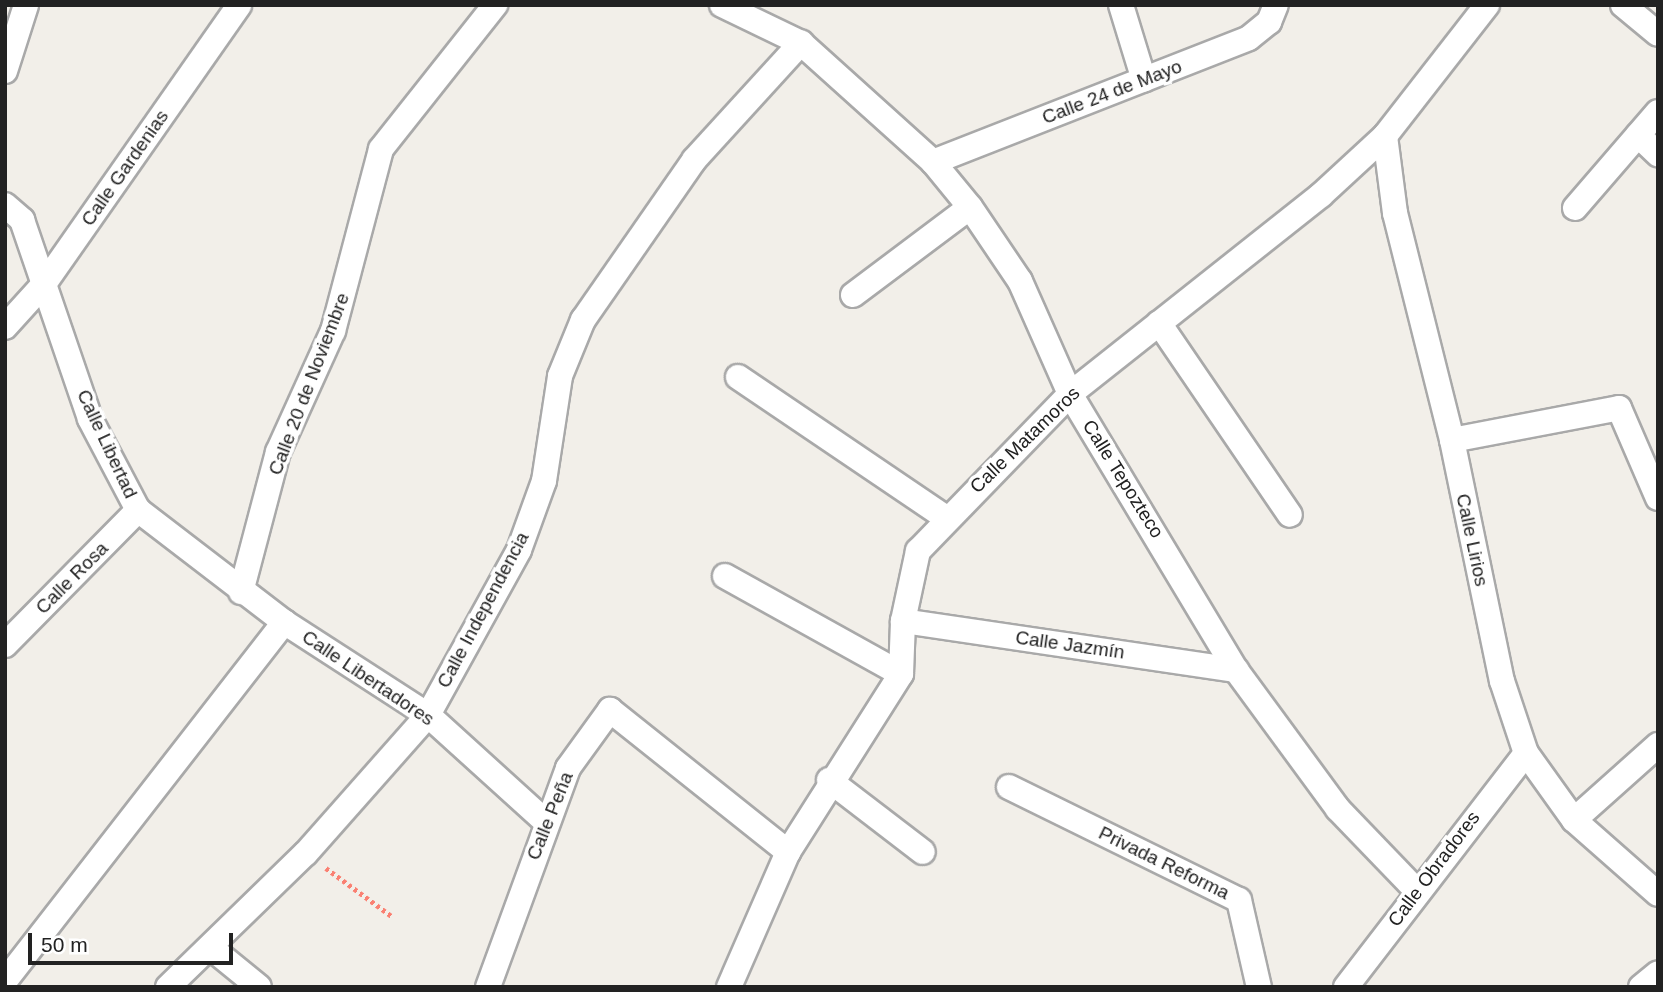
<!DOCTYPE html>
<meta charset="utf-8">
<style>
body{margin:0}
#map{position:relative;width:1663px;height:992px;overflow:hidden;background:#f2efe9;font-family:Arial,sans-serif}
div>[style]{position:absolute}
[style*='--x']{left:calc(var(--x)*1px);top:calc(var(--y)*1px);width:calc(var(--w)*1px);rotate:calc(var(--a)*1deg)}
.path>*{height:4.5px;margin-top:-2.25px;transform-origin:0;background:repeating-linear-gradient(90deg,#fa8072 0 3.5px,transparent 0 7px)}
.roads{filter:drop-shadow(2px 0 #a9a9a9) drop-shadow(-2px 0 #a9a9a9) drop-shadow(0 2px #a9a9a9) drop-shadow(0 -2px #a9a9a9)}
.minor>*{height:24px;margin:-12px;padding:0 12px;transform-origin:12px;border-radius:12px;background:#fff}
span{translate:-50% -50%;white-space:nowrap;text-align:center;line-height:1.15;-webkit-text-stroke:7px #fff;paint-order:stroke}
.street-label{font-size:19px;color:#222}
.frame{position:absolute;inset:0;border:7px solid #222;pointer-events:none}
.scale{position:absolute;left:28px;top:933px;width:205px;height:32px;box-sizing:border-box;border:4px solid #222;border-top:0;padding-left:9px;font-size:21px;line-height:24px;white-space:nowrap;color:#222;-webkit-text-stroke:5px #fff;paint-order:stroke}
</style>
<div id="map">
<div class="path">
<div style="--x:326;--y:868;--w:83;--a:36.2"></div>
</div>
<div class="roads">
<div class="minor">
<div style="--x:722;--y:5;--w:88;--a:25.7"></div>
<div style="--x:801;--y:43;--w:178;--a:42"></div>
<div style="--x:933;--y:162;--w:58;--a:50.6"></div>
<div style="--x:970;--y:207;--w:89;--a:56"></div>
<div style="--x:1020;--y:281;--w:124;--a:66.1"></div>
<div style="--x:1070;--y:394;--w:322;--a:59"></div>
<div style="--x:1236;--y:670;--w:172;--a:53.7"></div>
<div style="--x:1338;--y:809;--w:115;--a:46.1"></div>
<div style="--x:1121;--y:5;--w:78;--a:73"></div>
<div style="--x:1623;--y:5;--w:45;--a:39.6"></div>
<div style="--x:5;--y:71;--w:69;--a:-72.3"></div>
<div style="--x:1638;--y:135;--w:28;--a:44"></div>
<div style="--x:1385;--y:136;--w:78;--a:82.6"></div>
<div style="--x:1395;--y:213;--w:234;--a:75.9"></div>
<div style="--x:1452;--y:440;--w:246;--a:78.3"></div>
<div style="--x:1502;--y:681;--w:76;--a:71.6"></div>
<div style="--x:1526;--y:753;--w:82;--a:54.4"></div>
<div style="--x:1574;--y:820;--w:112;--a:41.4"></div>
<div style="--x:933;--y:162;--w:339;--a:-21.4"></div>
<div style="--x:1249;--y:38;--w:26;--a:-39"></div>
<div style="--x:1269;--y:22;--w:18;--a:-68"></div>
<div style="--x:5;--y:205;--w:23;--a:41"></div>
<div style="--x:22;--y:220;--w:210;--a:71.1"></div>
<div style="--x:90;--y:419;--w:103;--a:62.2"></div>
<div style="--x:138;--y:510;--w:184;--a:37.5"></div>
<div style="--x:284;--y:622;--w:171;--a:32.9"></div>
<div style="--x:428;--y:715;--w:158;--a:42.2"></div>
<div style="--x:1575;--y:208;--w:127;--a:-49.2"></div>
<div style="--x:853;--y:295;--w:146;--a:-36.9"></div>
<div style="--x:1159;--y:323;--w:232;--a:55.7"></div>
<div style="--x:5;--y:327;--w:58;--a:-47.8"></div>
<div style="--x:44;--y:284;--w:340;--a:-55"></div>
<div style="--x:738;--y:377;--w:250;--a:34.1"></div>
<div style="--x:1452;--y:440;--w:170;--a:-10.8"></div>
<div style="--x:1619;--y:408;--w:98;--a:66.6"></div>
<div style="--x:725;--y:576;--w:201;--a:29.1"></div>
<div style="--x:241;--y:592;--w:145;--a:-75.2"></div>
<div style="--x:278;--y:452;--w:133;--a:-65.6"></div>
<div style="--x:333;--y:331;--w:188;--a:-75.2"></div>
<div style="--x:381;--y:149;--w:184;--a:-51.6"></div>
<div style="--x:903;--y:621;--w:337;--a:8.4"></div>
<div style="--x:5;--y:645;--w:190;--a:-45.4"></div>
<div style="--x:829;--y:780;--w:118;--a:37.5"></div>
<div style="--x:1009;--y:787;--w:256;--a:26.2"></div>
<div style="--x:1239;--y:900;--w:89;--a:77.1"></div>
<div style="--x:1574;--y:820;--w:113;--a:-41.8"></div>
<div style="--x:210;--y:947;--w:63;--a:39.2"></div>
<div style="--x:5;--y:981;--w:455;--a:-52.1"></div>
<div style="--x:168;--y:987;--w:192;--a:-44.2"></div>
<div style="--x:306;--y:853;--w:184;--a:-48.5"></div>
<div style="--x:428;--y:715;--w:188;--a:-61.1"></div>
<div style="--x:519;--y:550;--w:73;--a:-70.1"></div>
<div style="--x:544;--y:481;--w:106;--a:-81.3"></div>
<div style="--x:560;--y:376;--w:61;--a:-67.7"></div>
<div style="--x:583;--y:320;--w:195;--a:-55.2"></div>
<div style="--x:694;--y:160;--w:159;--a:-47.6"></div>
<div style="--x:488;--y:987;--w:233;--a:-69.9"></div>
<div style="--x:568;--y:768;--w:72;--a:-54.1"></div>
<div style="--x:610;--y:710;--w:228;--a:38.6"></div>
<div style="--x:729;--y:987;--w:147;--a:-66.4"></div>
<div style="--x:788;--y:852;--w:211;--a:-57.6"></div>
<div style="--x:901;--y:674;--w:53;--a:-87.8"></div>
<div style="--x:903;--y:621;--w:72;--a:-77.9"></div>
<div style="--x:918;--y:551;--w:219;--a:-45.9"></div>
<div style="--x:1070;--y:394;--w:320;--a:-38.4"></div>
<div style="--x:1321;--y:195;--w:87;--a:-42.7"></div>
<div style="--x:1385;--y:136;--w:166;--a:-52.1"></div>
<div style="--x:1346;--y:987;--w:295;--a:-52.4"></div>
<div style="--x:1641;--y:987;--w:22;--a:-39"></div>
</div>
</div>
<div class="street-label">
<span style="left:1112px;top:92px;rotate:-21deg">Calle 24 de Mayo</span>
<span style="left:125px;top:168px;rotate:-55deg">Calle Gardenias</span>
<span style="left:309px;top:384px;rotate:-69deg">Calle 20 de Noviembre</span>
<span style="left:1025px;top:440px;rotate:-44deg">Calle Matamoros</span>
<span style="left:107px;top:444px;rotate:65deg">Calle Libertad</span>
<span style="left:1123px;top:479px;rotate:58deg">Calle Tepozteco</span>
<span style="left:1472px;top:540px;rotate:78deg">Calle Lirios</span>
<span style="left:72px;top:578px;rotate:-45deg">Calle Rosa</span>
<span style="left:483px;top:610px;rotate:-62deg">Calle Independencia</span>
<span style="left:1070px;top:645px;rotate:8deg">Calle Jazmín</span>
<span style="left:368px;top:678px;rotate:34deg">Calle Libertadores</span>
<span style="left:550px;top:816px;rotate:-68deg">Calle Peña</span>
<span style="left:1164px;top:863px;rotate:26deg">Privada Reforma</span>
<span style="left:1434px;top:869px;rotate:-53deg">Calle Obradores</span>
</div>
<div class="frame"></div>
<div class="scale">50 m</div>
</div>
